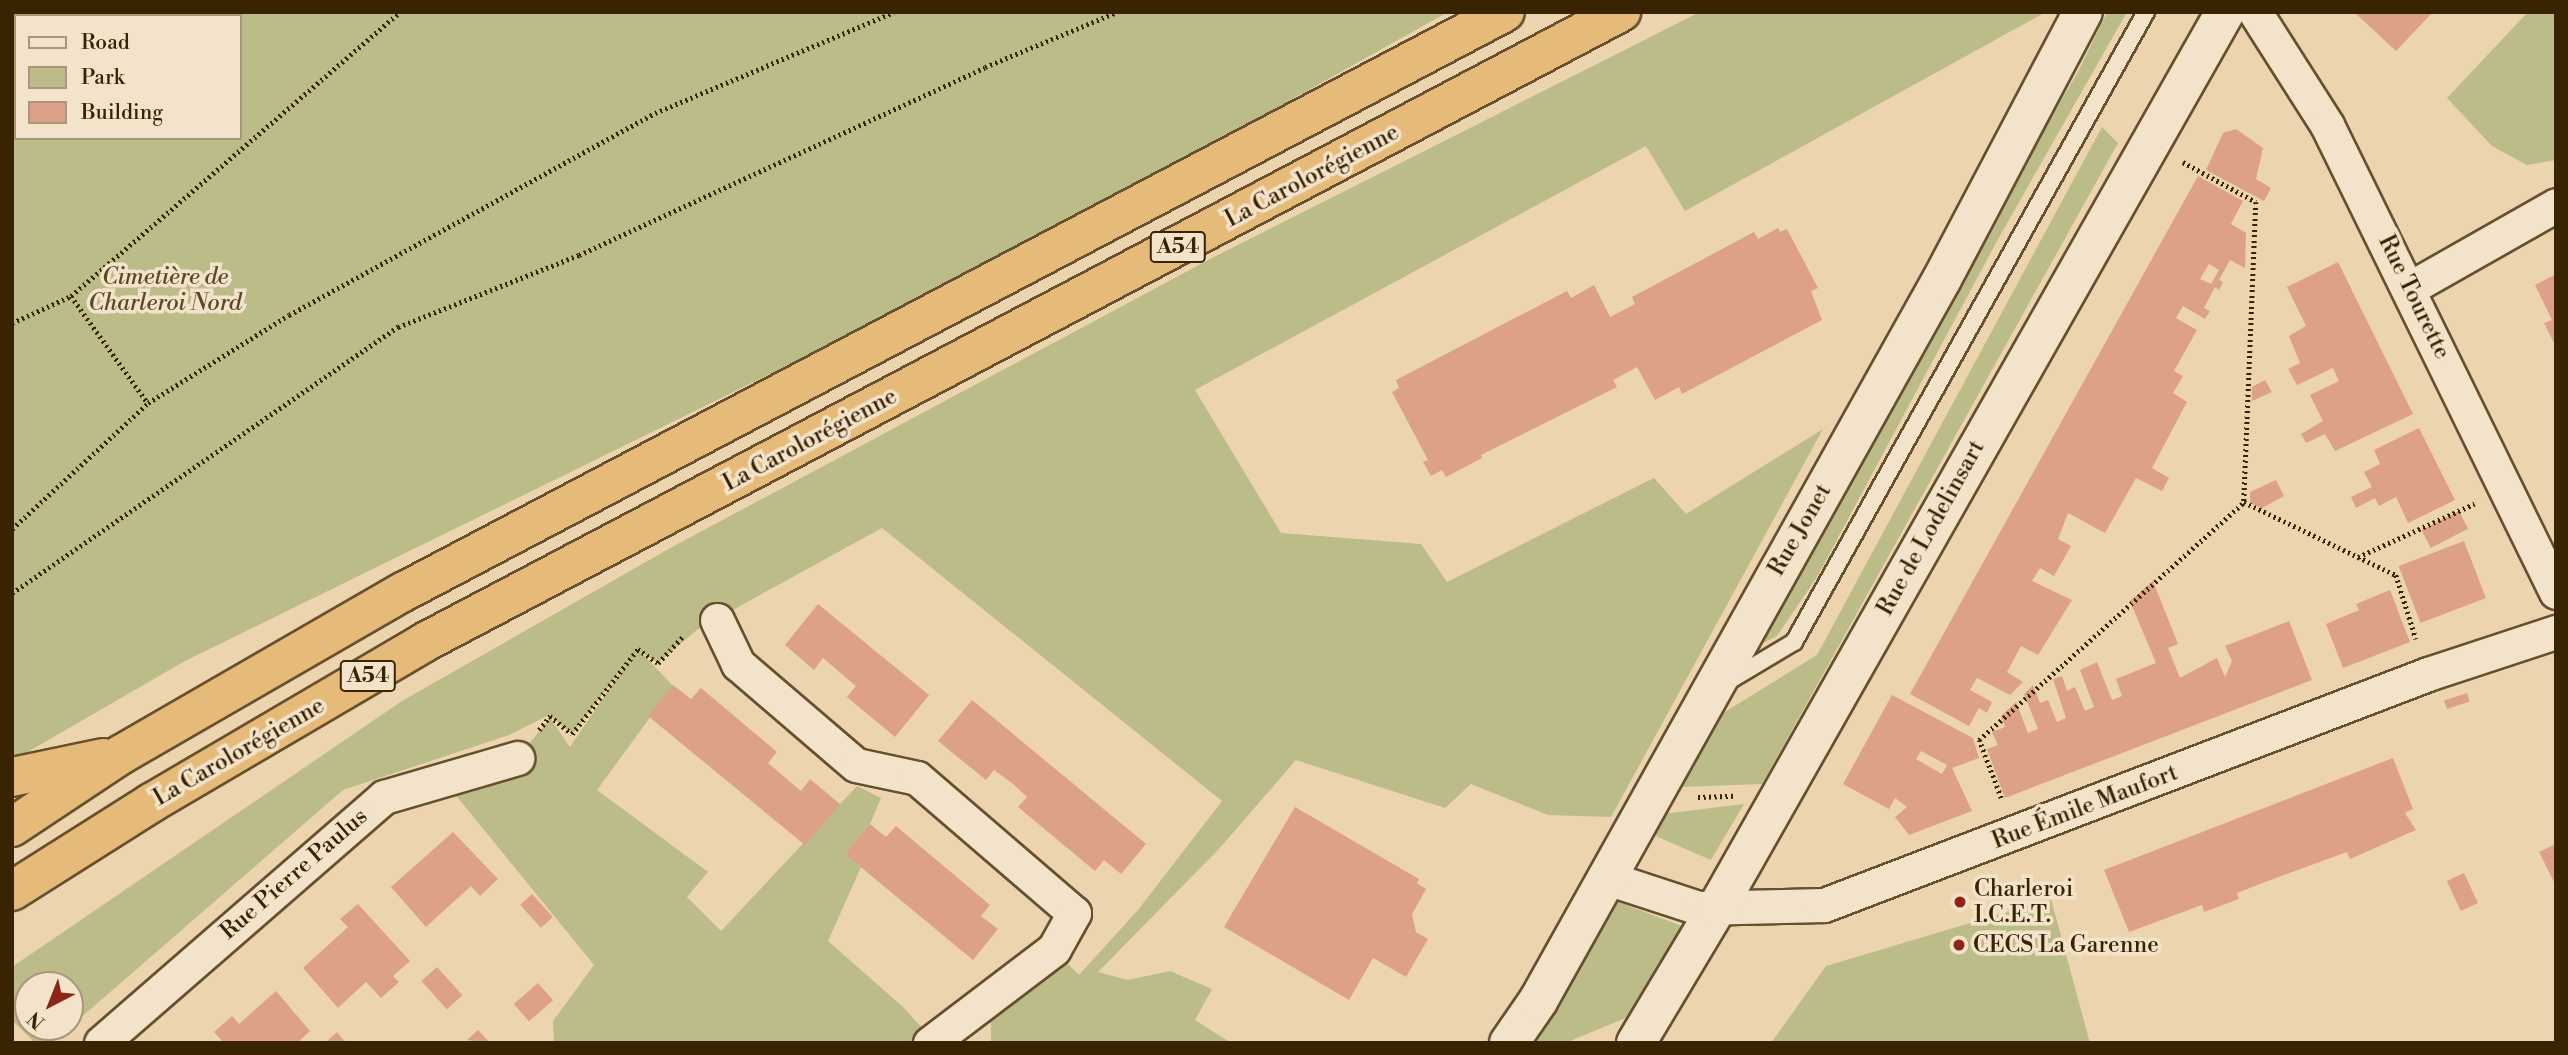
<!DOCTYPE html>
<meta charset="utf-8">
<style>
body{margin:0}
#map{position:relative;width:2568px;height:1055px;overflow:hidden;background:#ecd4af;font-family:"Libre Bodoni",serif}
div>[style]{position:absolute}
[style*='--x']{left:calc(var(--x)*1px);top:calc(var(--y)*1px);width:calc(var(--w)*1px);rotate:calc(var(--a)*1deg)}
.green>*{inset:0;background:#bbbc88}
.building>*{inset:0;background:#dda187;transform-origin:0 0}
.path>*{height:4.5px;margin-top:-2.25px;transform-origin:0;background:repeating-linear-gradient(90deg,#392402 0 2px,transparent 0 5.5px)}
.roads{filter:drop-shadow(2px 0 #66502d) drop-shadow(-2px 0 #66502d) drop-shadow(0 2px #66502d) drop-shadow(0 -2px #66502d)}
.service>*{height:16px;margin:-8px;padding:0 8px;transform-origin:8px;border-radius:8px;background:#f3e3cb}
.minor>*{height:33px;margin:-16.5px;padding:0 16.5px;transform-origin:16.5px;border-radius:16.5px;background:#f3e3cb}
.tertiary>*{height:38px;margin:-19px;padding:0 19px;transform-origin:19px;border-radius:19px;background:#f3e3cb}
.motorway>*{height:38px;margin:-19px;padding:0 19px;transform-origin:19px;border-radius:19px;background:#e6ba78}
.dots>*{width:19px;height:19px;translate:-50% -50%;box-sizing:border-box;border:4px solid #f3e3cb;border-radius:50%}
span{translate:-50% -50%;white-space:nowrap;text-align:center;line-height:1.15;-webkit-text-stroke:7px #f3e3cb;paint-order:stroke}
.shield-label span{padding:2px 5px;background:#f3e3cb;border:2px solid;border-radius:5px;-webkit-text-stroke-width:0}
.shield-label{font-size:21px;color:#392402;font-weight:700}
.street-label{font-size:23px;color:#392402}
.park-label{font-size:23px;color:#5a4a24;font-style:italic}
.poi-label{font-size:23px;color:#392402}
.left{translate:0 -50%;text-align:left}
.frame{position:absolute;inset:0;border:14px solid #392402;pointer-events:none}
.legend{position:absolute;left:14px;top:14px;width:228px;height:126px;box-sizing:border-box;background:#f3e3cb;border:2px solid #a9977b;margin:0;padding:9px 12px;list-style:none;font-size:21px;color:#392402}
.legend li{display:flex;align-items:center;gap:14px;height:35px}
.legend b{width:35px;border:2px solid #a9977b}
.north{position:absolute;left:14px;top:971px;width:70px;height:70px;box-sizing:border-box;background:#f3e3cb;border:2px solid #a9977b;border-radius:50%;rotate:222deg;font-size:19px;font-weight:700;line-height:28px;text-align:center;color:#392402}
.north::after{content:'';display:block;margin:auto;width:24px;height:32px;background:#8f2418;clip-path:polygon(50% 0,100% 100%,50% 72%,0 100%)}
</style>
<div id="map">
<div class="green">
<div style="clip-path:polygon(evenodd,12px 12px,1448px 12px,1011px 256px,185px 661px,12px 761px,12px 12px,16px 16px,240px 16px,240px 138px,16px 138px,16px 16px)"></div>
<div style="clip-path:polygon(1700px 12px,2046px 12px,1685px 211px,1646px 146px,1195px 390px,1281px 533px,1421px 544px,1447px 582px,1654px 478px,1686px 514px,1823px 429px,1611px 817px,1548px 815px,1471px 784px,1445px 808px,1296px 760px,1218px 850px,1098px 972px,1128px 980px,1170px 971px,1212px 989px,1195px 1020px,1231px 1043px,991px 1043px,991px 1016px,1067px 963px,1079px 975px,1138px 910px,1222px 801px,882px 528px,698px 629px,658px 663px,641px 652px,673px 686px,597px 790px,708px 872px,687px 897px,721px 931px,857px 786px,881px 798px,870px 824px,845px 854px,861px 867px,828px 941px,903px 1007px,933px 1040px,930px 1043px,554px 1043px,553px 1021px,594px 965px,454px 793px,517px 759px,550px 718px,570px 747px,626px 664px,572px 734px,549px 715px,509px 735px,343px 790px,70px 1027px,70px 985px,28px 985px,28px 1027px,70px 1027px,52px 1043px,35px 1043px,12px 1020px,12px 967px,402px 701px,674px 546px,1212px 258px)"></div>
<div style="clip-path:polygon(2107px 12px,2127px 12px,1997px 241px,1817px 577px,1777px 636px,1755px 647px,1883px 399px,2078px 72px)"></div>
<div style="clip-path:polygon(2528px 12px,2556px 12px,2556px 160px,2527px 165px,2492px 146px,2447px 98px)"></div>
<div style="clip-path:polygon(2102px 127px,2118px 143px,1762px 784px,1681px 787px,1720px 715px,1817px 655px)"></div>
<div style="clip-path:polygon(1744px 804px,1711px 860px,1651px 834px,1663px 814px)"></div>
<div style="clip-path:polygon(2051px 899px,2090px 1043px,1771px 1043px,1826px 966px)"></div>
<div style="clip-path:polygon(1613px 900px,1687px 928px,1638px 1013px,1565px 1043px,1532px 1043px)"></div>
</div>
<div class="building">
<div style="clip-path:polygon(2354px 12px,2433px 12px,2396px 51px)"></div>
<div style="clip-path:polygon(2236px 129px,2263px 148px,2256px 179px,2271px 188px,2264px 201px,2206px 170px,2223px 133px)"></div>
<div style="clip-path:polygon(evenodd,2198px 176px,2243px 201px,2231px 224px,2246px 233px,2245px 268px,2230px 260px,2219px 280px,2223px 282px,2219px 290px,2215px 287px,2204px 308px,2210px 311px,2205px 319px,2183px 306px,2176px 318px,2197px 330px,2174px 371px,2183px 376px,2173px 393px,2187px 402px,2152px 468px,2169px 478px,2162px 491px,2136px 478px,2105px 533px,2068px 513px,2058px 539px,2071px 546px,2054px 576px,2040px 568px,2032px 581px,2072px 600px,2038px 655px,2021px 646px,2007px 672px,2023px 682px,2010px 695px,1977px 678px,1970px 690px,1992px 702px,1987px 713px,1979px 708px,1969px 726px,1910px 694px,2198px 176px,2209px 264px,2219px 270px,2211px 284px,2200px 279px,2209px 264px)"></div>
<div style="clip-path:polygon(1778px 228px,1780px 232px,1787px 229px,1818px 288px,1811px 291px,1822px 320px,1682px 394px,1679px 387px,1655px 400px,1637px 367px,1613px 380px,1617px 387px,1481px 455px,1482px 458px,1446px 477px,1442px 470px,1431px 476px,1423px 462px,1428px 460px,1392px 392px,1399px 388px,1396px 380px,1567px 291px,1571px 298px,1594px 285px,1610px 317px,1635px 304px,1632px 297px,1754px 232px,1758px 239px)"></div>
<div style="clip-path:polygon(2338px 262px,2413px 414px,2335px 451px,2325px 434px,2306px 443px,2301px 434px,2323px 421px,2310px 395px,2339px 381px,2333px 368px,2297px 385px,2288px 369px,2300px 363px,2289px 336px,2306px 326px,2287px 287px)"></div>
<div style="clip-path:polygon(2556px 274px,2556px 347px,2544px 323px,2552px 320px,2535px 285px)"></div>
<div style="clip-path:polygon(2265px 380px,2272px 392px,2252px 401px,2252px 387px)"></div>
<div style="clip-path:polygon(2419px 428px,2455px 500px,2408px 523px,2396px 497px,2379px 506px,2375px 498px,2356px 508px,2351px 497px,2372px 487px,2364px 472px,2380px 464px,2374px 450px)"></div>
<div style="clip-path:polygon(2276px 480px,2284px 496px,2262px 508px,2250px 503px,2250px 492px)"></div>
<div style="left:2459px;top:511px;width:20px;height:42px;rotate:63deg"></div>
<div style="left:2464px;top:541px;width:61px;height:70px;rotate:69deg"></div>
<div style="clip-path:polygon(2153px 581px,2178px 644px,2168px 648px,2180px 678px,2217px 658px,2225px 677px,2232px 661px,2225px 646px,2289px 621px,2312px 680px,2005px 798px,1987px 749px,1998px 745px,1992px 732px,2005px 727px,2001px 716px,2016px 702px,2028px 733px,2038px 729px,2024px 694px,2033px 685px,2040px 703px,2048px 700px,2057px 722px,2066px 718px,2053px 679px,2062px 676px,2067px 691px,2075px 687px,2085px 711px,2094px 707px,2080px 670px,2097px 662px,2112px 700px,2122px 696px,2116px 679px,2156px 663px,2130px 601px)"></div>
<div style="clip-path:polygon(2390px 590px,2410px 642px,2343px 668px,2326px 624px,2359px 610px,2356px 604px)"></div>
<div style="clip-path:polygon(818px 604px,929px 695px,895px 737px,847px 697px,856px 686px,823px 658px,814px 670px,785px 645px)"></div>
<div style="clip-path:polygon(673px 685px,691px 699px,701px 688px,777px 752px,768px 763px,801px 791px,810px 779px,840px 804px,805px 845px,648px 716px)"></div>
<div style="left:2467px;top:693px;width:9px;height:24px;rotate:72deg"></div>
<div style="clip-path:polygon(evenodd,1892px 695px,1973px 738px,1979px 758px,1952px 768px,1972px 811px,1909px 835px,1895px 817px,1907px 807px,1895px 798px,1889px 809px,1843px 784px,1892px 695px,1921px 751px,1947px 765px,1942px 774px,1916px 759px,1921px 751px)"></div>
<div style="clip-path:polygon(972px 700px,1146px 844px,1121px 874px,1104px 860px,1095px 871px,1018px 807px,1027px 797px,1012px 783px,994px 770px,986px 780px,938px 741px)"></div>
<div style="clip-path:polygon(2393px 758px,2413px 809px,2405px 813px,2416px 830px,2350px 859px,2347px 852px,2273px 879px,2237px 893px,2239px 899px,2204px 912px,2202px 905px,2129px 932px,2104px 870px)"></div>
<div style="clip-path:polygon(1295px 807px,1419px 879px,1417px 883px,1426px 889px,1412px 914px,1416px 932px,1428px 939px,1406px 977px,1373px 958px,1349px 1000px,1224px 927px)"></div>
<div style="clip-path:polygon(870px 824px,886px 837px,896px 826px,990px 905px,981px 916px,998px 929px,973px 960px,845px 854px)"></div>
<div style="clip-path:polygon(453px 832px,498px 879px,480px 896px,471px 886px,426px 927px,391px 887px)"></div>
<div style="clip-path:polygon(2556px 844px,2556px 886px,2539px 852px)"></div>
<div style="left:2464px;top:873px;width:33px;height:19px;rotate:65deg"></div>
<div style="left:532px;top:894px;width:31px;height:16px;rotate:48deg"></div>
<div style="clip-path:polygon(358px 904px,410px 961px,393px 976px,399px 982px,381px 998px,366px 982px,338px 1008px,303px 968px,348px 927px,340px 919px)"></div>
<div style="left:437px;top:967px;width:38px;height:21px;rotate:48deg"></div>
<div style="left:538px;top:983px;width:23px;height:32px;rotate:49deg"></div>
<div style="clip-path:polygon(276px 991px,310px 1031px,297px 1043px,224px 1043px,214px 1032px,232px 1016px,239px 1024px)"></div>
<div style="clip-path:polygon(478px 1030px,490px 1043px,467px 1040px)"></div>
<div style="clip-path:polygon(337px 1032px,346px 1043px,325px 1043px)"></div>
</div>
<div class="path">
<div style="--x:2183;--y:162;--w:83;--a:28.7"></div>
<div style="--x:2256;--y:202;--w:300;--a:92.3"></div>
<div style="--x:71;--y:296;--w:132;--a:54.3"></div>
<div style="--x:12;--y:323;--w:65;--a:-24.6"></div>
<div style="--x:71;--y:296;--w:435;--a:-40.8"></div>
<div style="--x:12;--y:529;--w:185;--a:-42.8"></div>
<div style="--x:148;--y:403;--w:166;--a:-32"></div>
<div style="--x:289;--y:315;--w:418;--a:-28.9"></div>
<div style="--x:655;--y:113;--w:259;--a:-22.9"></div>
<div style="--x:2358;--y:557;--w:128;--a:-24.6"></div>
<div style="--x:12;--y:593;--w:469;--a:-34.6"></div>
<div style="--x:398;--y:327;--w:195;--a:-21.7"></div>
<div style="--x:579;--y:255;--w:447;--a:-24.8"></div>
<div style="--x:985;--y:67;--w:143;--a:-22.6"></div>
<div style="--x:539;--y:730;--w:18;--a:-52"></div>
<div style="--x:550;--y:716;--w:28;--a:39"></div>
<div style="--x:572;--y:734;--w:108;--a:-52.2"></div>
<div style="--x:638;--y:649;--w:24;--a:35"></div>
<div style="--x:658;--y:663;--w:37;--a:-47"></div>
<div style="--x:1698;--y:797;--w:37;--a:-2"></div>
<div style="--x:2001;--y:798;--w:62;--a:-110.8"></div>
<div style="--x:1979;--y:740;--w:356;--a:-41.9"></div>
<div style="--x:2244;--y:502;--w:169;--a:25.7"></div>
<div style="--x:2396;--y:575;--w:67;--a:72.6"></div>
</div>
<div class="roads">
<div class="service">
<div style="--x:1727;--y:682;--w:78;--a:-30.8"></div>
<div style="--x:1794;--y:642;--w:722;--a:-60.81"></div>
</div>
<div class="minor">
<div style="--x:2255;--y:12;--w:134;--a:57.5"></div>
<div style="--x:2327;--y:125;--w:520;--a:63.88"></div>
<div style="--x:2410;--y:288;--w:168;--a:-29.6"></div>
<div style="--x:717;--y:620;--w:49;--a:64.5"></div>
<div style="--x:738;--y:664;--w:155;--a:40.6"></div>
<div style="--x:856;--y:765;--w:62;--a:12"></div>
<div style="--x:917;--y:778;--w:207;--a:40.7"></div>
<div style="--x:1074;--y:913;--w:41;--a:119.1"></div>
<div style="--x:1054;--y:949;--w:156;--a:142.8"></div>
<div style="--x:1604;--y:877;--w:100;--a:18.1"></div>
<div style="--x:1699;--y:908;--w:125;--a:-1.4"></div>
<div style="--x:1824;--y:905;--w:647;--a:-20.93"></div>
<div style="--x:2428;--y:674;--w:135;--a:-18.2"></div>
<div style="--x:101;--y:1043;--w:375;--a:-41"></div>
<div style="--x:384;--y:797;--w:139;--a:-16.3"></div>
</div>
<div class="tertiary">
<div style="--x:1509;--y:1043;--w:51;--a:-55.4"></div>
<div style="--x:1538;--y:1001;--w:827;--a:-60.77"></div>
<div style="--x:1942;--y:279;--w:302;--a:-62.2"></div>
<div style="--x:1636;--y:1043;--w:160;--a:-59.1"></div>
<div style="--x:1718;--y:906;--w:1028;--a:-60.44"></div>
</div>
<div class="motorway">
<div style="--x:12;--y:777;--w:93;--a:-11.8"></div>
<div style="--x:12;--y:827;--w:132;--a:-33.6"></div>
<div style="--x:122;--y:754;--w:324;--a:-30"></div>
<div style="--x:403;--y:592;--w:1245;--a:-27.76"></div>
<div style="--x:12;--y:891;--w:165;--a:-32.3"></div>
<div style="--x:151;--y:803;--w:318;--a:-30.4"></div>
<div style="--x:425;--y:642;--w:1352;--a:-27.78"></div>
</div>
</div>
<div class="dots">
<div style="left:1960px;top:902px;background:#8f2418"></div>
<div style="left:1959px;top:945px;background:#8f2418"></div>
</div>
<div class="shield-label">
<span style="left:1178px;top:247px">A54</span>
<span style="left:368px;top:676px">A54</span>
</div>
<div class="street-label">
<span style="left:1312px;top:176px;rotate:-28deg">La Carolorégienne</span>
<span style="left:2414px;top:297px;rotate:64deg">Rue Tourette</span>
<span style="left:810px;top:440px;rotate:-28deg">La Carolorégienne</span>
<span style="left:1931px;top:528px;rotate:-61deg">Rue de Lodelinsart</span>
<span style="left:1800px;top:530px;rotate:-60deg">Rue Jonet</span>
<span style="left:239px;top:752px;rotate:-30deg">La Carolorégienne</span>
<span style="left:2085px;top:807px;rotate:-21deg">Rue Émile Maufort</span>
<span style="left:294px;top:874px;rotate:-41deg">Rue Pierre Paulus</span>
</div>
<div class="park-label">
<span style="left:165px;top:290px">Cimetière de<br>Charleroi Nord</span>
</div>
<div class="poi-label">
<span class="left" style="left:1974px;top:902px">Charleroi<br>I.C.E.T.</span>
<span class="left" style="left:1973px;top:945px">CECS La Garenne</span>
</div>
<div class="frame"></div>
<ul class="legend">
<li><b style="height:9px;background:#f3e3cb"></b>Road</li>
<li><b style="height:19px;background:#bbbc88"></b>Park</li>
<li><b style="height:19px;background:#dda187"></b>Building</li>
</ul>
<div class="north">N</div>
</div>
